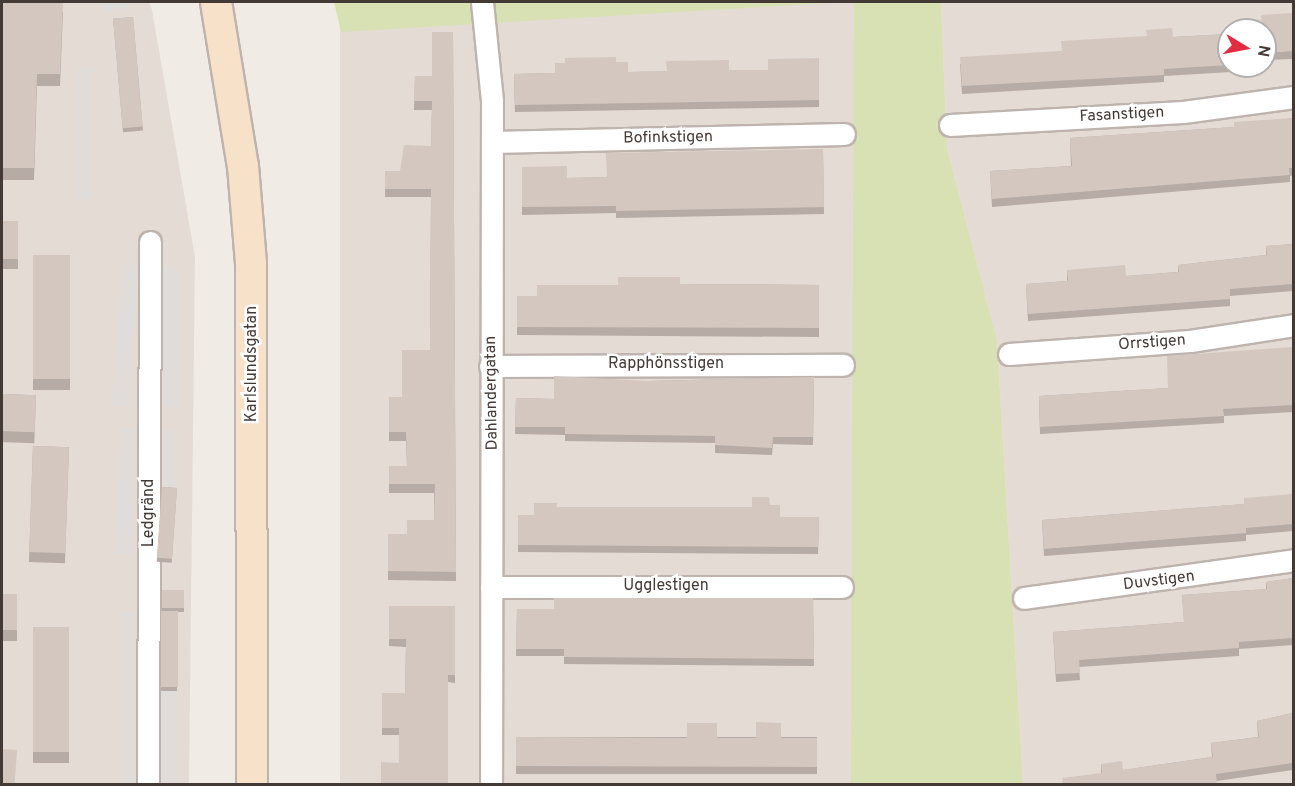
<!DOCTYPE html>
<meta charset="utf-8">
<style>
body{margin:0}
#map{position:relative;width:1295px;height:786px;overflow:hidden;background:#f1ebe6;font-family:Overpass,sans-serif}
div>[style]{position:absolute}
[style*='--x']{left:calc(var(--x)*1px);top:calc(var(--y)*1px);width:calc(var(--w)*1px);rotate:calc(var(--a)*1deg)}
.residential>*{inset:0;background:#e4dbd4;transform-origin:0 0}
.green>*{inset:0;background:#d7e1b3}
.parking>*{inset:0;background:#dfdcda;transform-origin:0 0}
.roads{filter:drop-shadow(2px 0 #beb3ad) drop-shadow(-2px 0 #beb3ad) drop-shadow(0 2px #beb3ad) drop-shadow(0 -2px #beb3ad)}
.street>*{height:21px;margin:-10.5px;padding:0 10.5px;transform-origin:10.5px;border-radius:10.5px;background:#fff}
.secondary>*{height:30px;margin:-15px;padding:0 15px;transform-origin:15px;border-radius:15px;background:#f8e1c9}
.wall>*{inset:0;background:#b6aba5;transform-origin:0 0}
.building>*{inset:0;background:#d4c7c0;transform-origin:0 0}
span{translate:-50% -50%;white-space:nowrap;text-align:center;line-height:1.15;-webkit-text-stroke:5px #fff;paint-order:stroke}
.street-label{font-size:16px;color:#433a36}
.frame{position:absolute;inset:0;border:3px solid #433a36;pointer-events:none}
.north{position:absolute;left:1217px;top:18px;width:60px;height:60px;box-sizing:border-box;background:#fff;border:2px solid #b4b0af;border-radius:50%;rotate:100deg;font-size:16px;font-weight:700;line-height:24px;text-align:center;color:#433a36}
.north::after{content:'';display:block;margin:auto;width:21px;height:27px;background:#e12d3f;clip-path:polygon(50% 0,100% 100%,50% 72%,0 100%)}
</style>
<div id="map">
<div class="residential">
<div style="clip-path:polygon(2px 2px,149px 2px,152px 10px,195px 257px,189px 784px,2px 784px)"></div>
<div style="left:854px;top:2px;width:782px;height:514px;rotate:90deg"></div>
<div style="clip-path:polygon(evenodd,941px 2px,1293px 2px,1293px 784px,1023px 784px,997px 340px,947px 148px,941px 2px,1229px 30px,1265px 30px,1265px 66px,1229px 66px,1229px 30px)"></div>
</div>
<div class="green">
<div style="clip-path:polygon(334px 2px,848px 2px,341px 32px)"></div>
<div style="clip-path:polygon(854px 2px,941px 2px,947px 148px,997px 340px,1023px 784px,851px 784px)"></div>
</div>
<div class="parking">
<div style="clip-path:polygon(98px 2px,136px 2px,136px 3px,104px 13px)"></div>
<div style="left:77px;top:69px;width:17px;height:130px"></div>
<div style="left:122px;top:264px;width:16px;height:141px;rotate:4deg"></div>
<div style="left:160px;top:269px;width:18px;height:138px"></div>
<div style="left:121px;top:429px;width:17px;height:125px;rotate:3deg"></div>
<div style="left:159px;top:431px;width:18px;height:60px"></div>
<div style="left:121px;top:612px;width:16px;height:172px"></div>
<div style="left:158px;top:691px;width:19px;height:93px"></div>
</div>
<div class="roads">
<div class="street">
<div style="--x:482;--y:2;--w:100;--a:84.2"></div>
<div style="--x:492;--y:101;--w:683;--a:90.08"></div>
<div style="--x:950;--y:125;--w:233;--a:-3.2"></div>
<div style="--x:1183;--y:112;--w:112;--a:-7.7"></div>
<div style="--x:492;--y:142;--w:352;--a:-1.3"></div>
<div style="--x:1009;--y:354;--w:181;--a:-4.1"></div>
<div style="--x:1190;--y:341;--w:105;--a:-8.7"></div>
<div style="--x:490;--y:366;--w:353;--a:-0.2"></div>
<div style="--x:491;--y:587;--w:351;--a:0"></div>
<div style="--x:1024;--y:598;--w:273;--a:-8"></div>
<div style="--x:148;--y:784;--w:542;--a:-89.79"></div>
</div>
<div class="secondary">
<div style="--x:216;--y:2;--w:166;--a:80.7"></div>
<div style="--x:243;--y:166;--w:98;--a:85.3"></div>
<div style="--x:251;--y:264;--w:520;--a:89.89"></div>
</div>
</div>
<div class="wall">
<div style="clip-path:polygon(2px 2px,63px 12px,60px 86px,37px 86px,34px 180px,2px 180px)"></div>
<div style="clip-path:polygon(1293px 13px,1293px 59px,1265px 60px,1265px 30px)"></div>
<div style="left:133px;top:17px;width:114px;height:20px;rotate:85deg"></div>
<div style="clip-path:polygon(453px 32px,456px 581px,388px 580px,388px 534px,407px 534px,434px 520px,434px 493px,389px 493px,389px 466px,407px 466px,406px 441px,389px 441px,389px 397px,402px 397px,430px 350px,431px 197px,385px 197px,385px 171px,400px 171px,431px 146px,432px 110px,414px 110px,415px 76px,432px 76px)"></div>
<div style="clip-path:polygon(1229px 34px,1229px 66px,1264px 66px,1264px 70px,1164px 76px,1164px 82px,962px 94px,960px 64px,1173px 37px)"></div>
<div style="clip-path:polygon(819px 58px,819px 107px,515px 112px,514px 74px,555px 73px,616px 62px,628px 72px,768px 70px)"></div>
<div style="clip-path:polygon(1293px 118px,1293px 175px,1290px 176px,1290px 182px,992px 207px,990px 171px,1071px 166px,1070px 138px,1234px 127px)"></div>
<div style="clip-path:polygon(823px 149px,824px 214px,616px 218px,616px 213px,522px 215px,522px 167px,567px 178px,607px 177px)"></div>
<div style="left:2px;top:221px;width:16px;height:48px"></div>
<div style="clip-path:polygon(1293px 244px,1293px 291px,1230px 296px,1230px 306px,1028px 321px,1026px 284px,1067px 281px,1067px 270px,1126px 276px,1178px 272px,1178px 265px,1266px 255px,1266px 246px)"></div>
<div style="left:33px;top:255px;width:37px;height:135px"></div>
<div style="clip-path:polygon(680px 284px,819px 285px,819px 337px,517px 335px,517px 296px,537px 296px,618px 285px)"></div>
<div style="clip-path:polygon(1293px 347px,1293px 412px,1224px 416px,1224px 423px,1040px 434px,1039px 396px,1168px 388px)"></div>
<div style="clip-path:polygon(814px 377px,813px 445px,773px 444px,772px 455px,715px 453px,715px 443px,565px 441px,565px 435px,515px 434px,516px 398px,554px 399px,648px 381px)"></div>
<div style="left:2px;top:394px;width:34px;height:48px;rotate:2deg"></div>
<div style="left:33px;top:446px;width:36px;height:116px;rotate:2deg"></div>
<div style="clip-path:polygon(1293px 474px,1293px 531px,1246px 535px,1246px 541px,1044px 556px,1042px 520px,1244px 504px,1293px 494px,1292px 475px)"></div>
<div style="left:162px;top:487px;width:15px;height:75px;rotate:4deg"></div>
<div style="clip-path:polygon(770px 505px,780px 517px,819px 517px,818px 554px,518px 552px,518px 515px,534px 515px,557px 507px,752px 507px)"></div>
<div style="clip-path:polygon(1293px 578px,1293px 645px,1239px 649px,1239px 656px,1079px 667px,1080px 680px,1056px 682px,1053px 632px,1184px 622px,1182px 595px,1266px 589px,1266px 582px)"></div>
<div style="clip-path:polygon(162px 590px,184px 590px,184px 612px,178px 612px,177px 691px,161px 691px)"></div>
<div style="left:2px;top:594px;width:15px;height:47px"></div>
<div style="clip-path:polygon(813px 598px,814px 666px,564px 664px,564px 656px,516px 656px,517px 609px,554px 609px)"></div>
<div style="clip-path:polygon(389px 606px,455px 606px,455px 683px,448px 682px,399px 763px,399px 735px,382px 735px,382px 693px,405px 693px,406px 647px,389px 646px)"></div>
<div style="left:33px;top:627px;width:36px;height:136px"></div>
<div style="clip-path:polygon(1293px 713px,1293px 770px,1217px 781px,1101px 773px,1101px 764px,1123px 770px,1212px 757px,1211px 743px,1258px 737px,1257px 721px)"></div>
<div style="left:516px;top:737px;width:301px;height:37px"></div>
</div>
<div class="building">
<div style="clip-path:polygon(2px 2px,63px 2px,60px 74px,37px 74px,34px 168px,2px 168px)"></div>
<div style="clip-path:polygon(1293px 13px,1293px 51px,1265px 53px,1265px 30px,1262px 30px,1261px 15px)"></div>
<div style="left:133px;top:17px;width:110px;height:20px;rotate:85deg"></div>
<div style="clip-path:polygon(1172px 28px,1173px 37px,1229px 34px,1229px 65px,1164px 69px,1164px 75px,962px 86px,960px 57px,1062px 51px,1061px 41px,1147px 36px,1146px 30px)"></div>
<div style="clip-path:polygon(432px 32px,453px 32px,456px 572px,388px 571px,388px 534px,407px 534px,407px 520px,434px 520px,435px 484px,389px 484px,389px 466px,407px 466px,406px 432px,389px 432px,389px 397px,402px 397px,402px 350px,430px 350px,431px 189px,385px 189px,385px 171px,400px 171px,404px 145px,431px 146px,432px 101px,414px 101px,415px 76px,432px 76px)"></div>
<div style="clip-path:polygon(616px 57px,616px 62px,628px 62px,628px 72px,667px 71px,666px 61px,729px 60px,729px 70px,768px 70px,768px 59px,819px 58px,819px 100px,515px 105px,514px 74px,555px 73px,555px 63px,565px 63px,565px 58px)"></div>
<div style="clip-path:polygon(1293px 118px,1293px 168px,1289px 168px,1290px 175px,992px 199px,990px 171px,1072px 166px,1070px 138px,1234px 127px,1234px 122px)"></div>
<div style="clip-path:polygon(823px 149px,824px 207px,616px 211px,616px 206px,522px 207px,522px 167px,567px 166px,567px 178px,607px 177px,606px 153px)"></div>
<div style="left:2px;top:221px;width:16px;height:38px"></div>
<div style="clip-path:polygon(1293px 244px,1293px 284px,1230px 289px,1230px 299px,1028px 314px,1026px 284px,1068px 281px,1067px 270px,1125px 265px,1126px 276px,1179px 272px,1178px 265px,1267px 255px,1266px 246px)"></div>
<div style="left:33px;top:255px;width:37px;height:124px"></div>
<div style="clip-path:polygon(618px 277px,680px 277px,680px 284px,819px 285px,819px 328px,517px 327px,517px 296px,537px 296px,537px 285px,618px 285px)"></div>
<div style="clip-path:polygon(1293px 347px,1293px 405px,1223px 409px,1224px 416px,1040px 427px,1039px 396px,1168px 388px,1167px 356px)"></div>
<div style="clip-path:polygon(554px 376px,648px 381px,814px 377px,813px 437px,773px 437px,772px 448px,715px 445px,715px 436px,565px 434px,565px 427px,515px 427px,516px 398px,554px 399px)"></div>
<div style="left:2px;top:394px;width:34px;height:37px;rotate:2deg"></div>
<div style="left:33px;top:446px;width:36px;height:106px;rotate:2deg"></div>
<div style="clip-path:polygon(1293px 474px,1293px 493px,1292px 475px)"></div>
<div style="left:162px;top:487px;width:15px;height:71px;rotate:4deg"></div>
<div style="clip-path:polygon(1293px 494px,1293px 524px,1246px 528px,1246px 533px,1044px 549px,1042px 520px,1244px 504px,1244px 498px)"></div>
<div style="clip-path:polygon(752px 497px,769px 497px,770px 505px,780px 505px,780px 517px,819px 517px,818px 547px,518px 545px,518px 515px,534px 515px,534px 503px,557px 503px,557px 507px,752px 507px)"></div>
<div style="clip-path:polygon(1293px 578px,1293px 638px,1239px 642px,1239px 648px,1079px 660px,1080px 673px,1056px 674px,1053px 632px,1184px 622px,1182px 595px,1267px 589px,1266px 582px)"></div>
<div style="left:162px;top:590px;width:22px;height:18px"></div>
<div style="left:2px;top:594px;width:15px;height:36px"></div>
<div style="clip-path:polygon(554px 598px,813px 598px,814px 659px,564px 657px,564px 649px,516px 649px,517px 609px,554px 609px)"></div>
<div style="clip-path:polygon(389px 606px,455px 606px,455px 675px,448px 675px,448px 784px,381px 784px,381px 762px,399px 763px,399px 728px,382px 728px,382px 693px,405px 693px,406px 639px,389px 639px)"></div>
<div style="left:161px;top:611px;width:17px;height:76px"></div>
<div style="left:33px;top:627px;width:36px;height:125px"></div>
<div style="clip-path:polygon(1293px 713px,1293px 763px,1216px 774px,1217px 784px,1063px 784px,1062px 778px,1102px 773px,1101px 764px,1122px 761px,1123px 770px,1213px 757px,1211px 743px,1259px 737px,1257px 721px)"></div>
<div style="clip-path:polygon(756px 722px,781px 723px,781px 738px,817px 738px,817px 767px,516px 766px,516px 737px,687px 738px,687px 723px,717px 723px,717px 738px,756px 738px)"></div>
<div style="left:2px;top:749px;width:15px;height:35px;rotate:4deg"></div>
</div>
<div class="street-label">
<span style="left:1122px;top:115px;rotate:-3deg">Fasanstigen</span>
<span style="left:668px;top:138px;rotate:-1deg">Bofinkstigen</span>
<span style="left:1152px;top:343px;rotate:-4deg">Orrstigen</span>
<span style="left:252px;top:364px;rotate:-90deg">Karlslundsgatan</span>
<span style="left:666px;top:364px">Rapphönsstigen</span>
<span style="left:492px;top:393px;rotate:-91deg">Dahlandergatan</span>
<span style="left:149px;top:513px;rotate:-90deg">Ledgränd</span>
<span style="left:1159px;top:581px;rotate:-7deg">Duvstigen</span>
<span style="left:666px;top:586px">Ugglestigen</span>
</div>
<div class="frame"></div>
<div class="north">N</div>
</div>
